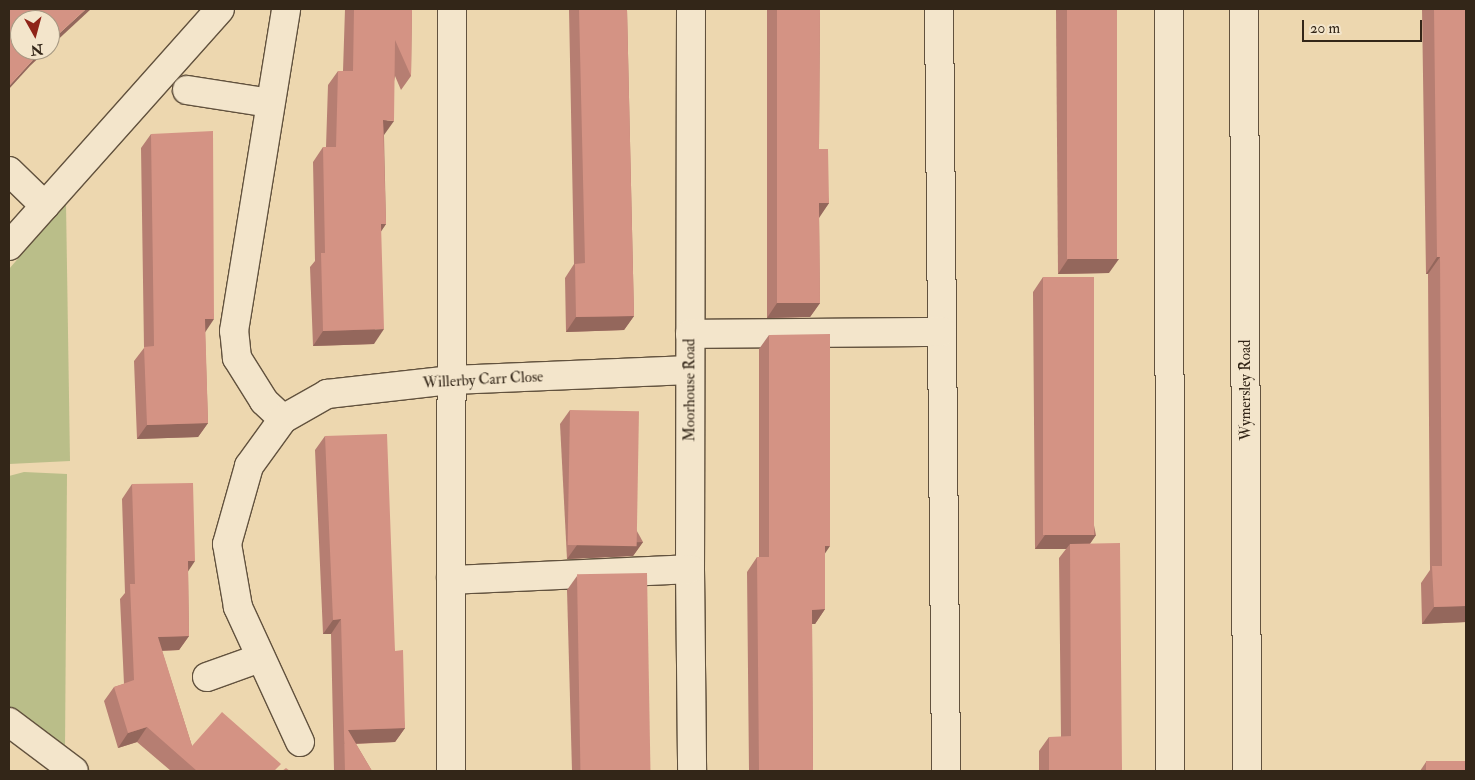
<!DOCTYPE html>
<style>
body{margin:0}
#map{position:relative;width:1475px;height:780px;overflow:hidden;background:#edd7af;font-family:"IM FELL Double Pica",serif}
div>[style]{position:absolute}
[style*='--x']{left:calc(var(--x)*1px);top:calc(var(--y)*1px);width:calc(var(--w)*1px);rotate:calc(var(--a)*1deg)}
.green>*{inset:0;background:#babe89}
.roads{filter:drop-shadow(1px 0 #62523e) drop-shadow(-1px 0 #62523e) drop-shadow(0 1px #62523e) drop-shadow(0 -1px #62523e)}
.minor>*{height:28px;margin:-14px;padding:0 14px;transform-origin:14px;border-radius:14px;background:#f3e5cb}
.wall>*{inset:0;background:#b67e72}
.shaded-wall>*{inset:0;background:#94675c}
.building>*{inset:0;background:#d49384;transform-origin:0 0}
span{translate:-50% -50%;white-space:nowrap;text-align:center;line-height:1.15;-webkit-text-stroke:4px #f3e5cb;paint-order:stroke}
.street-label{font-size:15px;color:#332618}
.frame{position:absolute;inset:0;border:10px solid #332618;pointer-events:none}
.north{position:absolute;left:10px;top:10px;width:50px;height:50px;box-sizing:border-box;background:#f3e5cb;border:1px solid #a69983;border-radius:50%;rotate:173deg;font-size:14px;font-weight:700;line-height:20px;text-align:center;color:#332618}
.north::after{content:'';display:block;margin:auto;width:18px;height:22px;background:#8f2418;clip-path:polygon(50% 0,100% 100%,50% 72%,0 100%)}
.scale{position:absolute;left:1302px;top:20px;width:120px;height:22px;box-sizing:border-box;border:2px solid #332618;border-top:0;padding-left:6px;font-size:15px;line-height:18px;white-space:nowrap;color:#332618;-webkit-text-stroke:4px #f3e5cb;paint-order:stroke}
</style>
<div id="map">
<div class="green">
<div style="clip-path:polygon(66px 203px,70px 461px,9px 464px,9px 269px)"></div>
<div style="clip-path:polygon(24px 472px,67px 474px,65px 751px,9px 709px,9px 476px)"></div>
</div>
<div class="roads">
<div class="minor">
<div style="--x:691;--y:9;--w:560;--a:90.1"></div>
<div style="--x:690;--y:569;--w:202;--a:89.4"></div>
<div style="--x:939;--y:9;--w:762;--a:89.47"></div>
<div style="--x:1169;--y:9;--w:762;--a:89.92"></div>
<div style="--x:1244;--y:9;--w:762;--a:89.77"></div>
<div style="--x:187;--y:90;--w:84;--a:8.9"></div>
<div style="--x:9;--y:171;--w:50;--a:44.2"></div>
<div style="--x:9;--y:246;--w:317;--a:-48.3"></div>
<div style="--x:690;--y:334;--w:252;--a:-0.5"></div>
<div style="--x:283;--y:419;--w:26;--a:-137"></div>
<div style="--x:264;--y:401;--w:51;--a:-122.1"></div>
<div style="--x:237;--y:358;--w:27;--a:-96"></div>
<div style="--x:234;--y:331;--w:326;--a:-80.8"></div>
<div style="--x:451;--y:580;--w:239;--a:-2.6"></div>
<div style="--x:207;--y:677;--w:56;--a:-19.7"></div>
<div style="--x:9;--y:722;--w:81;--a:37"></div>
<div style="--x:300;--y:742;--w:149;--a:-114.7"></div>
<div style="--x:238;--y:607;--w:64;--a:-99.9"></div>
<div style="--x:227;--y:544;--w:81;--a:-74.2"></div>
<div style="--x:249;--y:466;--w:58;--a:-54.1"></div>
<div style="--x:283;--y:419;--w:51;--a:-29.6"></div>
<div style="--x:327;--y:394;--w:126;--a:-6.4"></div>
<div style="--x:452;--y:380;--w:238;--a:-2.4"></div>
<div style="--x:451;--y:771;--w:762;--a:-89.92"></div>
</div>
</div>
<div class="wall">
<div style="clip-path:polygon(345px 9px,412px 9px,411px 76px,401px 90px,395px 76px,384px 135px,386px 224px,381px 231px,374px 344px,313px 346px,310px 267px,315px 261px,313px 162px,323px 147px,326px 147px,328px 85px,338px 71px,343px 71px)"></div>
<div style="clip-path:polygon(569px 9px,627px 9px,634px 316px,624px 330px,566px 332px,565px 278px,574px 264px)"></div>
<div style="clip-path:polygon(767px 9px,820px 9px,819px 149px,829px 203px,819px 217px,820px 303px,810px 317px,767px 318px)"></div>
<div style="clip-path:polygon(1056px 9px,1117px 9px,1109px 273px,1058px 274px)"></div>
<div style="clip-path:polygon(1422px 9px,1466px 9px,1466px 622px,1422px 624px,1421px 583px,1430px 570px,1428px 274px,1426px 274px)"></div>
<div style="clip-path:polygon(151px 134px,205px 332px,208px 423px,198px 437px,137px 439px,134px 361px,144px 348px,141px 148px)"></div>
<div style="clip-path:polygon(1043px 277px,1096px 535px,1090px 544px,1122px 771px,1039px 771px,1039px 751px,1049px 737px,1061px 737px,1059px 558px,1066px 549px,1035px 549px,1033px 292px)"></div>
<div style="clip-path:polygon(769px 335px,825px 553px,825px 609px,815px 624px,812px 624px,813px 771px,749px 771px,747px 572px,757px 557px,759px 557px,759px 349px)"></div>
<div style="clip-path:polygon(570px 410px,643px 542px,633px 556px,567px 559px,560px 424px)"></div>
<div style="clip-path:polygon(325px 436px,395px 651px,405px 728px,395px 742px,356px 744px,372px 771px,334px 771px,331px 634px,323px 634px,315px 450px)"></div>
<div style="clip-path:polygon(132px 484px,188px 572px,189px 636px,179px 650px,162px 651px,192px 746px,276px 771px,171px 771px,137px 742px,118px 748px,104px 701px,114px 687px,124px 684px,120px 599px,125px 593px,122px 499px)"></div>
<div style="clip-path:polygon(577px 576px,650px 771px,572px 771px,567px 590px)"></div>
<div style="clip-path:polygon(1426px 762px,1466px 771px,1420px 771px)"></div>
</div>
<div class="shaded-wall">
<div style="clip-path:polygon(86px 9px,91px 9px,50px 47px,50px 42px)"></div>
<div style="clip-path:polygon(42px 50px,47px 50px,30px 66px,9px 89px,9px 86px)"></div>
<div style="clip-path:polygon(383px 120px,394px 121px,384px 135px)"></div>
<div style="clip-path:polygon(819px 203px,829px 203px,819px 218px)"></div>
<div style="clip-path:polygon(381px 224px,386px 224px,376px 239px)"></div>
<div style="clip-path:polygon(1437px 257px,1440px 257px,1428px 274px,1426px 274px)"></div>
<div style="clip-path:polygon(1068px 259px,1119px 259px,1109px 273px,1058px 274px)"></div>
<div style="clip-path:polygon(777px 303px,820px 303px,810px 317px,767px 318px)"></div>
<div style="clip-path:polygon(634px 316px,624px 330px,566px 332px,576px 317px)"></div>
<div style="clip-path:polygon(205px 319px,214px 319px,204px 334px)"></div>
<div style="clip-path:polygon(384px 329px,374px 344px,313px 346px,323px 331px)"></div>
<div style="clip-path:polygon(208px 423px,198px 437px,137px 439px,147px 425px)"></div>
<div style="clip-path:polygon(1045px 535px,1096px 535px,1086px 549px,1070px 544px,1066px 549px,1035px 549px)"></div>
<div style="clip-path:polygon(643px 542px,633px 556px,567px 559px,577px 545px)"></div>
<div style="clip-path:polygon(825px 546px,830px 546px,820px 561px)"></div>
<div style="clip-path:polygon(188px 561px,195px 561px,185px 576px)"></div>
<div style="clip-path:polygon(1466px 606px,1466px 622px,1422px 624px,1434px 607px)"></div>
<div style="clip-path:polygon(825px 609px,815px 624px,802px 624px,812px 610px)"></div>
<div style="clip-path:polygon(341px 619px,331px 634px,323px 634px,333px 620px)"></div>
<div style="clip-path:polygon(189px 636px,179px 650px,148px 651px,158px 637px)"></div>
<div style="clip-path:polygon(147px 727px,137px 742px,118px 748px,128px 733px)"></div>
<div style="clip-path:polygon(405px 728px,395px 742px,344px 744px,348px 730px)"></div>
</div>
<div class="building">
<div style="clip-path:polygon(9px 9px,86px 9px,50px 42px,50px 20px,20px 20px,20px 50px,42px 50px,9px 86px)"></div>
<div style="clip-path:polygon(354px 9px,412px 9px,411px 76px,395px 40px,394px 121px,383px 120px,386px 224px,381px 224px,384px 329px,323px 331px,321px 253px,325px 253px,323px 147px,336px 147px,338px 71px,353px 71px)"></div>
<div style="clip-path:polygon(579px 9px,627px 9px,634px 316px,576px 317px,575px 264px,585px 263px)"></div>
<div style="clip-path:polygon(777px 9px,820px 9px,819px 149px,828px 149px,829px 203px,819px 203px,820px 303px,777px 303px)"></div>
<div style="left:1067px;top:9px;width:50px;height:250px"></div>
<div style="clip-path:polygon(1434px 9px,1466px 9px,1466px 606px,1434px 607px,1432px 566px,1442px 566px,1440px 257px,1437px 257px)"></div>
<div style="clip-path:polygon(213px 131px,214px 319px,205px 319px,208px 423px,147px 425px,144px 347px,154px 346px,151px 134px)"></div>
<div style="left:1043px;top:277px;width:51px;height:258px"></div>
<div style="clip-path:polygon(830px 334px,830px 546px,825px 546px,825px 609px,812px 610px,813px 771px,759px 771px,757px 557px,769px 557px,769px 335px)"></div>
<div style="left:570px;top:410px;width:69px;height:135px;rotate:1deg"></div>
<div style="clip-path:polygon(387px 434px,395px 651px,403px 650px,405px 728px,348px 730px,372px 771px,345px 771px,341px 619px,333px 620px,325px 436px)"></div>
<div style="clip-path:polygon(193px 483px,195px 561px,188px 561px,189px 636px,158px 637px,192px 746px,222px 712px,281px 764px,274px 771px,197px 771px,147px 727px,128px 733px,114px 687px,134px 680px,130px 584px,135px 584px,132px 484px)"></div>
<div style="clip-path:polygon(1120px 543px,1122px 771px,1049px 771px,1049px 737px,1071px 736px,1070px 544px)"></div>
<div style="left:647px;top:573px;width:198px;height:70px;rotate:89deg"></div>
<div style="left:1466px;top:761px;width:10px;height:40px;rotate:90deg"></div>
<div style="clip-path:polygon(286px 768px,290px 771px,282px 771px)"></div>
</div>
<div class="street-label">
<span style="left:483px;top:380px;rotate:-3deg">Willerby Carr Close</span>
<span style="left:690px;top:390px;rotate:-90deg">Moorhouse Road</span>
<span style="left:1246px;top:390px;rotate:-90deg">Wymersley Road</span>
</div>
<div class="frame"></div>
<div class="north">N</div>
<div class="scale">20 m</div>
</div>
